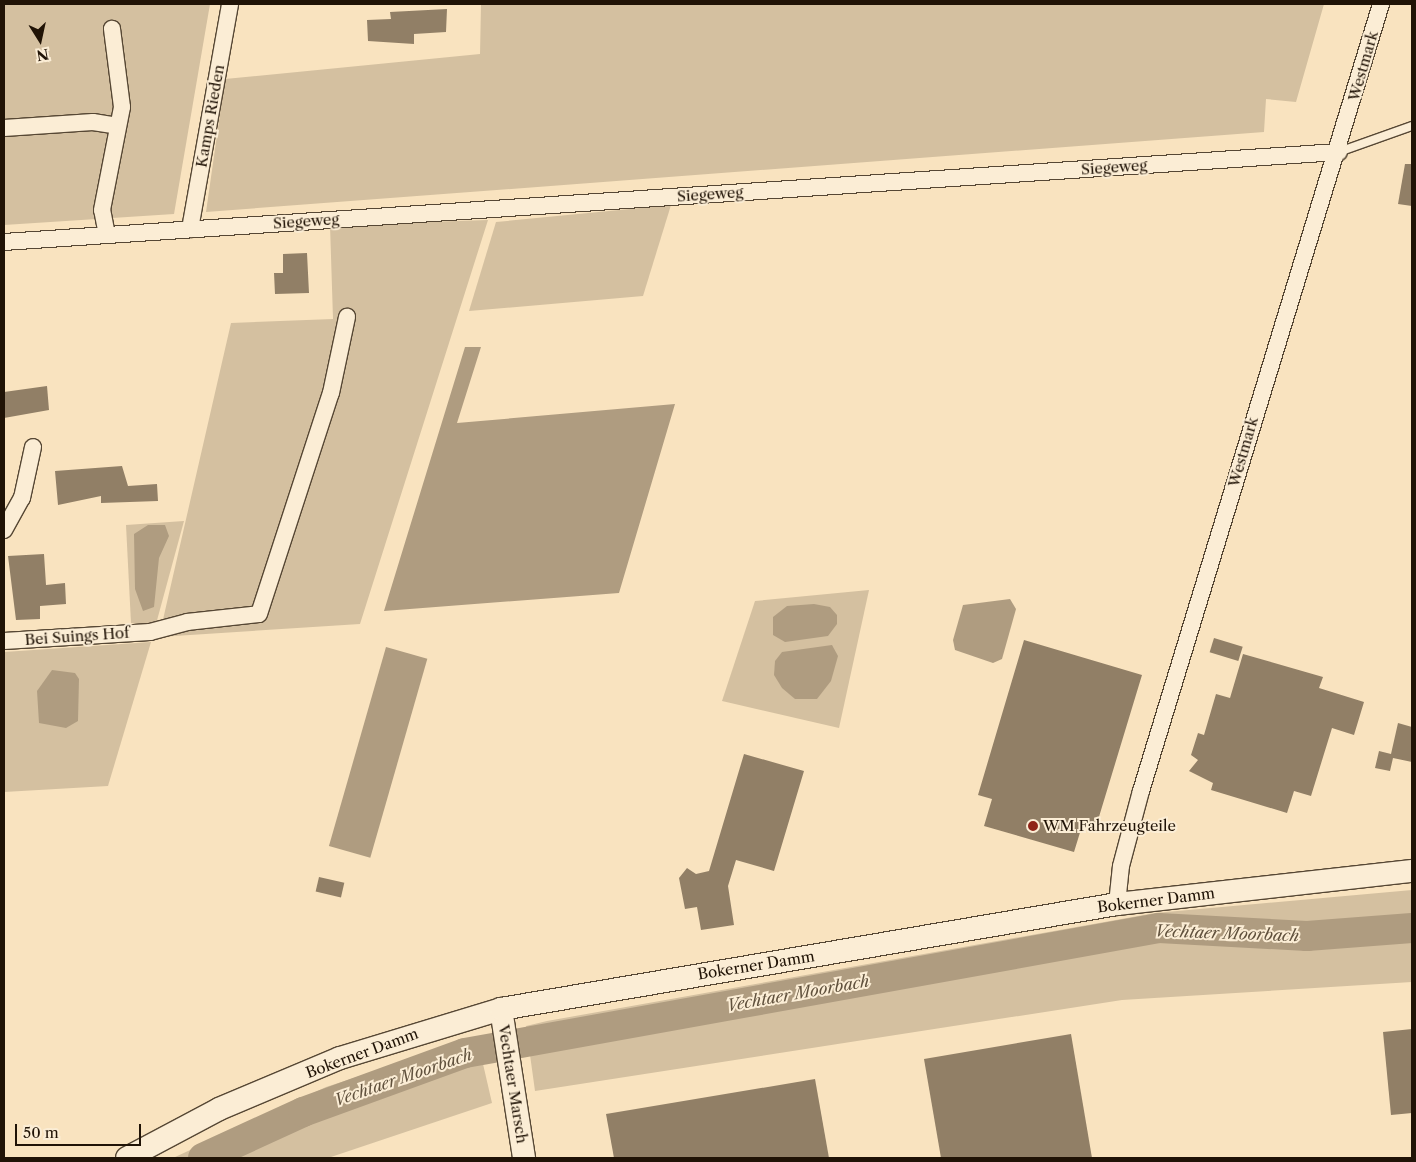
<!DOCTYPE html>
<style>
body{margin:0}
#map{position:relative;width:1416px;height:1162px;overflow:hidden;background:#f9e3bf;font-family:"Libre Caslon Text",serif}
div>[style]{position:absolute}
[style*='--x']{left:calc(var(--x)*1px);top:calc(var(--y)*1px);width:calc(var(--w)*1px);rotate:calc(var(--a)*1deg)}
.green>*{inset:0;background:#d4c0a0}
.water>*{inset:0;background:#af9c80;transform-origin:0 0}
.river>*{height:30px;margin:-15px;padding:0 15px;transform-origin:15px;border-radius:15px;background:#af9c80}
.building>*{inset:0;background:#917f66;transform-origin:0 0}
.roads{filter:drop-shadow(1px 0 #564734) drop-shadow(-1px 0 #564734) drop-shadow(0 1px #564734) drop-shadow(0 -1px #564734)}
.lane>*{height:8px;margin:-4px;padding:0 4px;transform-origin:4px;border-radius:4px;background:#fbedd5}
.street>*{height:16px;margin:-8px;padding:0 8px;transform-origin:8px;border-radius:8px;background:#fbedd5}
.secondary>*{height:22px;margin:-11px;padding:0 11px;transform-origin:11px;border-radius:11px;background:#fbedd5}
.dots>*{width:14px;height:14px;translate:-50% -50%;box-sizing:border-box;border:2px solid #fbedd5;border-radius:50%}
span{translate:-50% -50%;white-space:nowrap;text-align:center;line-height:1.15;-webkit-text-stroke:4px #fbedd5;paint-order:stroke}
.street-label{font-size:15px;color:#201306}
.poi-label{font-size:15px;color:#201306}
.left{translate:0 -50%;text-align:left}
.water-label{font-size:16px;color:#60513d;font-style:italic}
.frame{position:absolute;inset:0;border:5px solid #201306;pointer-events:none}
.north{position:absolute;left:15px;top:15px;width:50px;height:50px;-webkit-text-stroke:4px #fbedd5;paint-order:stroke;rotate:170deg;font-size:14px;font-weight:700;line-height:20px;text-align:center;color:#201306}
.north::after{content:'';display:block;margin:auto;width:18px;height:22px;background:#201306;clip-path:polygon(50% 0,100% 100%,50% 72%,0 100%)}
.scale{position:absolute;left:15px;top:1124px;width:126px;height:22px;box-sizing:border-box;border:2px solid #201306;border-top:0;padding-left:6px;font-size:15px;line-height:18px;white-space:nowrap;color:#201306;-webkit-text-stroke:4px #fbedd5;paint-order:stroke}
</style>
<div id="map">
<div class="green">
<div style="clip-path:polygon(4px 4px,210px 4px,174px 214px,4px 225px)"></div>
<div style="clip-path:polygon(481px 4px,1324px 4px,1296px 102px,1266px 99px,1264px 132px,206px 212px,225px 79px,480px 54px)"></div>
<div style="clip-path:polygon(671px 205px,643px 296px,469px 311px,496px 222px)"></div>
<div style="clip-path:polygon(488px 220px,360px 624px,159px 637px,231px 323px,333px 319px,330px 225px)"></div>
<div style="clip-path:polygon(184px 521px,156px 624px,131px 623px,126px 525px)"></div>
<div style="clip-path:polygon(869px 590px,839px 728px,722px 701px,755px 601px)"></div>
<div style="clip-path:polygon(151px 642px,108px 786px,4px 792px,4px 652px)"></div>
<div style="clip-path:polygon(1412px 890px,1412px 982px,1122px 1000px,535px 1091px,526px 1026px,547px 1021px,1155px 913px)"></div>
<div style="clip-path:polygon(477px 1038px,492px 1103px,328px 1158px,173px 1158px,326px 1087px)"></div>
</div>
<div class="water">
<div style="clip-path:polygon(465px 347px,481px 347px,457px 423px,675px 404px,619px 593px,384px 611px)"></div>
<div style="clip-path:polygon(148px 525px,165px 525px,169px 536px,159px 558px,154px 607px,143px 611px,135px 589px,134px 534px)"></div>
<div style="clip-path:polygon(1010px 599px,1016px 609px,1002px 659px,993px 663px,955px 650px,953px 640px,963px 605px)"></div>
<div style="clip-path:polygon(814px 604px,830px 607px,837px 615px,837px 624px,828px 636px,785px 642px,773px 635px,773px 617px,787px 606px)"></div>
<div style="clip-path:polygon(832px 645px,838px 656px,831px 681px,817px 699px,795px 699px,782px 688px,774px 675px,775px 661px,782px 652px)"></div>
<div style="left:386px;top:647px;width:43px;height:207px;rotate:16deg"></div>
<div style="clip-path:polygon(52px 670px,75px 673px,79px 679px,78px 721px,66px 728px,39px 723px,37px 691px)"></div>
</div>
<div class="river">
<div style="--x:203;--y:1158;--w:110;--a:-24.7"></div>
<div style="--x:303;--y:1112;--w:172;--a:-20"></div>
<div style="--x:465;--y:1053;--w:705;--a:-10.21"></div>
<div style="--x:1159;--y:928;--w:148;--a:3.1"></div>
<div style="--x:1307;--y:936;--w:105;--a:-4.4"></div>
</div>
<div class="building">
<div style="clip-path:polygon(447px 9px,446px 32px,414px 34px,414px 44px,368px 41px,367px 20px,391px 19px,390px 12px)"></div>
<div style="clip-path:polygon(1405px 164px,1412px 164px,1412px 206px,1398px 204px)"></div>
<div style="clip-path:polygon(307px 253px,309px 293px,275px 294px,274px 273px,283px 273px,283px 254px)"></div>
<div style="clip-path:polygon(47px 386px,49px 410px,4px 418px,4px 392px)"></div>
<div style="clip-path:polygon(122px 466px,128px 486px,157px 484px,158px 501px,101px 503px,101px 496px,58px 505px,55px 471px)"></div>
<div style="clip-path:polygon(44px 554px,46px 585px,65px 583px,66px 604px,40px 606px,40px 619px,16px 620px,8px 556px)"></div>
<div style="left:1214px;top:638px;width:30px;height:15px;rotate:17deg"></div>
<div style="clip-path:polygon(1024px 640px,1142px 675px,1095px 830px,1082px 826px,1074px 852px,984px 826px,992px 799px,978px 795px)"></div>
<div style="clip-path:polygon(1243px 654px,1323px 677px,1319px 688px,1364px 702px,1354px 735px,1332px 728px,1311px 796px,1294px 791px,1287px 813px,1211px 790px,1213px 783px,1189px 771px,1198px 760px,1191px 755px,1198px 733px,1204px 735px,1216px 694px,1230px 698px)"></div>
<div style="clip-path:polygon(1398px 723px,1412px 727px,1412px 762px,1393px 758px,1390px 771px,1375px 768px,1379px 751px,1391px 754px)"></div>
<div style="clip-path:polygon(744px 754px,804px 771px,774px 871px,736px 860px,728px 886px,734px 925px,701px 930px,697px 907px,685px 909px,679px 878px,687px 868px,696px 874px,709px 871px)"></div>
<div style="left:319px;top:877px;width:26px;height:15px;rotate:13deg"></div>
<div style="clip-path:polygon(1412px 1029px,1412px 1113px,1391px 1115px,1383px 1032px)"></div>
<div style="clip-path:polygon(1071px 1034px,1092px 1158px,941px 1158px,924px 1059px)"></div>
<div style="clip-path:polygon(815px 1079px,829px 1158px,614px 1158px,606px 1114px)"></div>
</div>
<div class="roads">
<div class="lane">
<div style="--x:1339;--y:152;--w:77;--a:-19.6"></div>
</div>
<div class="street">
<div style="--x:4;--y:128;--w:89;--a:-3.9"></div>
<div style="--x:93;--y:122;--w:25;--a:9"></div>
<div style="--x:190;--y:229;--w:229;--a:-79.9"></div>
<div style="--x:107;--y:235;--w:25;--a:-101"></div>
<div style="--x:102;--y:210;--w:105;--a:-79"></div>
<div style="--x:122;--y:107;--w:79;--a:-97.3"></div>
<div style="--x:4;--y:242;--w:1338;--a:-3.86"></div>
<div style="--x:4;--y:530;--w:37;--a:-61"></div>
<div style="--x:22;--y:498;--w:52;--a:-77.8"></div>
<div style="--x:4;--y:641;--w:146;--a:-3.5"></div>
<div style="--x:150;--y:632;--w:38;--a:-15"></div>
<div style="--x:187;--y:622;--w:72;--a:-6.3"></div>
<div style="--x:259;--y:614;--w:232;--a:-72"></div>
<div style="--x:331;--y:393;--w:78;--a:-78.1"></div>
<div style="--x:1117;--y:904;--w:38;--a:-84"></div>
<div style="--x:1121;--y:866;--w:78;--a:-75.1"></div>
<div style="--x:1141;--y:791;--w:823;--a:-73.04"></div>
</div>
<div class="secondary">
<div style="--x:501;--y:1009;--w:151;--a:81.2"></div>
<div style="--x:127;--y:1158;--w:104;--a:-28"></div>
<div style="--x:219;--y:1109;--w:131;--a:-22.9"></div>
<div style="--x:340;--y:1058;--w:168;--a:-16.9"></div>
<div style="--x:501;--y:1009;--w:625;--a:-9.67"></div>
<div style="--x:1117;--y:904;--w:297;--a:-6.4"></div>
</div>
</div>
<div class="dots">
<div style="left:1033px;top:826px;background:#8f2418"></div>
</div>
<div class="street-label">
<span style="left:1363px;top:66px;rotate:-74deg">Westmark</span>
<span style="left:210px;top:116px;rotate:-80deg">Kamps Rieden</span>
<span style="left:1114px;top:167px;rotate:-4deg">Siegeweg</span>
<span style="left:710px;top:194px;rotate:-4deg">Siegeweg</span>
<span style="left:306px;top:221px;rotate:-4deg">Siegeweg</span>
<span style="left:1243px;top:452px;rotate:-74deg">Westmark</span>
<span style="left:77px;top:636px;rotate:-4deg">Bei Suings Hof</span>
<span style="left:1156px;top:900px;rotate:-7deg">Bokerner Damm</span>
<span style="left:756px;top:965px;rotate:-9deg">Bokerner Damm</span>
<span style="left:362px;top:1053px;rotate:-20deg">Bokerner Damm</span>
<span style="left:513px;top:1084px;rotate:81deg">Vechtaer Marsch</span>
</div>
<div class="poi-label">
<span class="left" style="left:1043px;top:826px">WM Fahrzeugteile</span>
</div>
<div class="water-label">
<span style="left:1227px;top:933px;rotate:2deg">Vechtaer Moorbach</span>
<span style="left:798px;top:993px;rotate:-10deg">Vechtaer Moorbach</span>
<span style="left:403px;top:1077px;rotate:-19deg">Vechtaer Moorbach</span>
</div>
<div class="frame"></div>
<div class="north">N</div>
<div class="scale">50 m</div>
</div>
